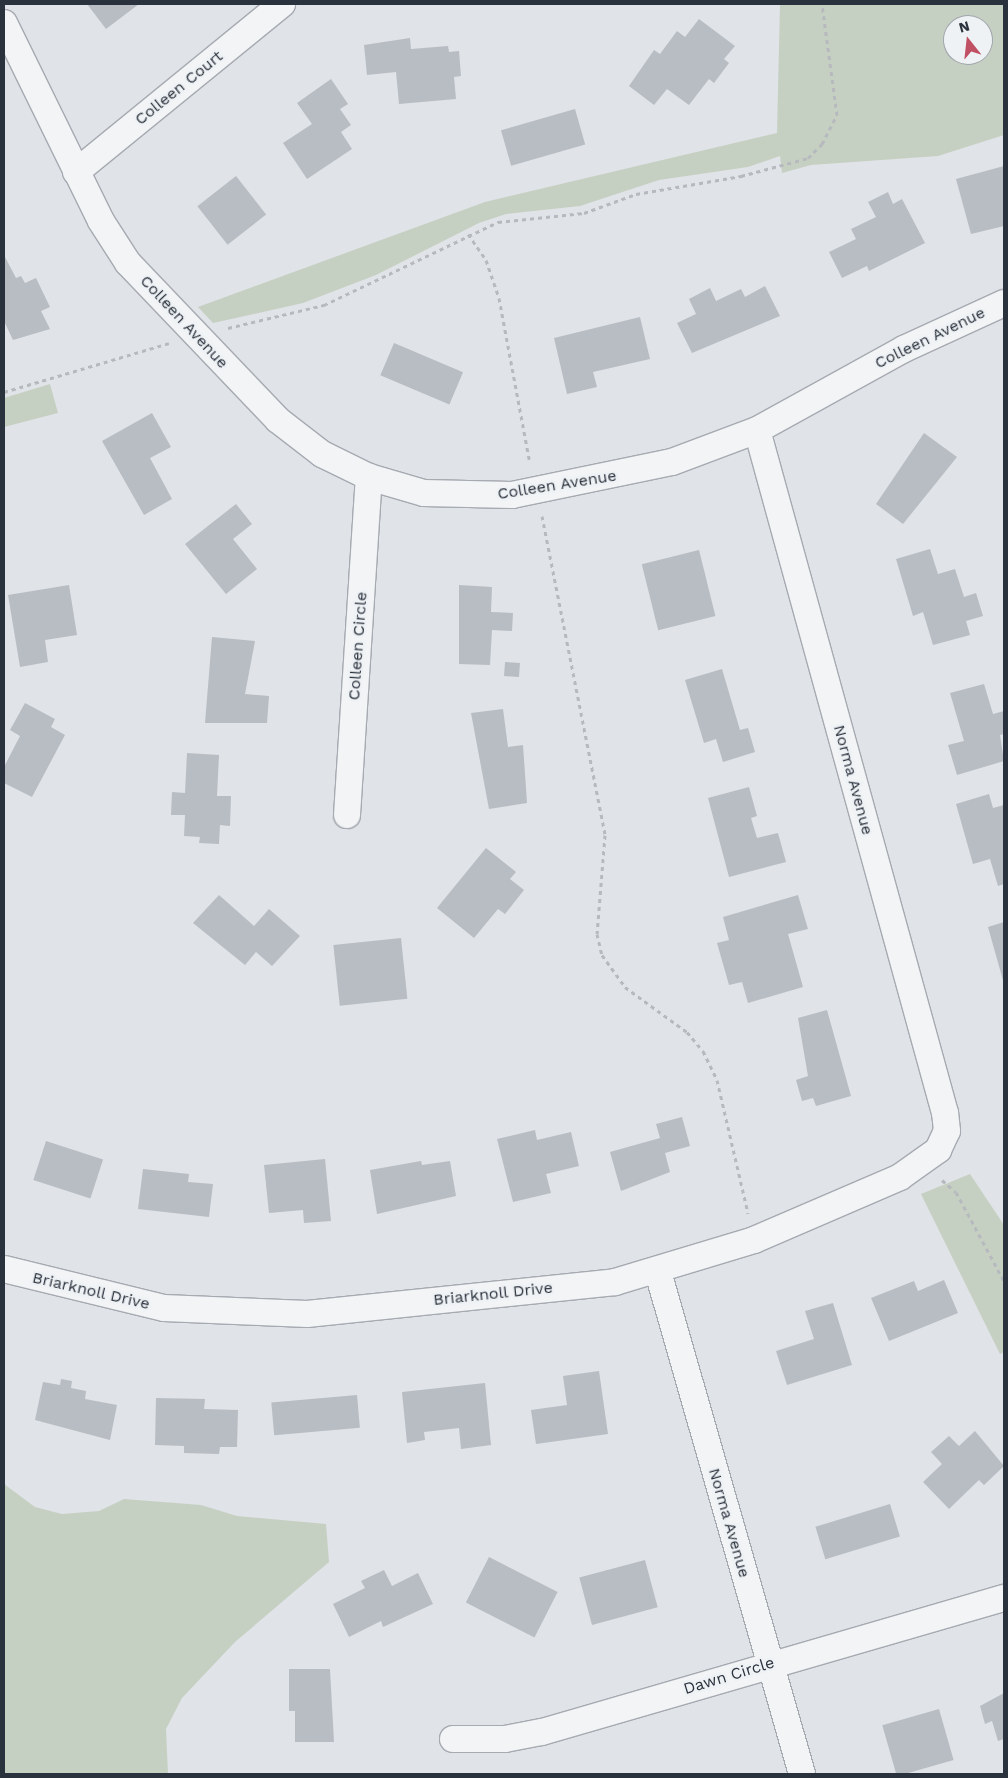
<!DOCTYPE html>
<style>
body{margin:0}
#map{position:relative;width:1008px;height:1778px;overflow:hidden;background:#e0e3e7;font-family:"Work Sans",sans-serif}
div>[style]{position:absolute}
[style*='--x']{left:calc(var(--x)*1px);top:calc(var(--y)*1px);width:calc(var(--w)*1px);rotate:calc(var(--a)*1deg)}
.green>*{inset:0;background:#c6d0c2}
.building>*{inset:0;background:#b8bdc4;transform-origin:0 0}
.path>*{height:3px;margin-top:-1.5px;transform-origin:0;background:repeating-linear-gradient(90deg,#b6babe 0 4px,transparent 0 8px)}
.roads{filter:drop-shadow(1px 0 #a6aab1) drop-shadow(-1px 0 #a6aab1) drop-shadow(0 1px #a6aab1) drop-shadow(0 -1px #a6aab1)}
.minor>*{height:26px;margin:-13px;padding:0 13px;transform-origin:13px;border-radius:13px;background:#f2f4f6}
span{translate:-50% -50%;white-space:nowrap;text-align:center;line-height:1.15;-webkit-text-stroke:5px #eff2f5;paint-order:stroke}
.street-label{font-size:16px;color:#2a323d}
.frame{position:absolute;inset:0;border:5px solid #2a323d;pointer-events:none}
.north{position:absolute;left:943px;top:15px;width:50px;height:50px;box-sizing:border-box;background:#eff2f5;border:1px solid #a0a5ab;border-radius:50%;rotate:344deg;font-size:14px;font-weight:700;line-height:20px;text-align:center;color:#2a323d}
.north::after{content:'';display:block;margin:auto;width:18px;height:22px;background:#c05165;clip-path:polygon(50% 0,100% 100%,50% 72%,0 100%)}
</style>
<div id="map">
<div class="green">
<div style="clip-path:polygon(evenodd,780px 4px,1004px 4px,1004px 135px,938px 156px,811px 165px,782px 173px,780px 156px,748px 167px,659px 180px,580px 206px,506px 214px,479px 223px,376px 275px,303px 303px,213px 323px,198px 307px,485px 202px,777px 133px,780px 4px,953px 25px,983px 25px,983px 55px,953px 55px,953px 25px)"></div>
<div style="clip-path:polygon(50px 384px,58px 413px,4px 427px,4px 398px)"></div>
<div style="clip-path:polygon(970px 1174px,1004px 1225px,1004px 1352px,1000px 1354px,921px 1194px)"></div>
<div style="clip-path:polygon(4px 1484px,35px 1507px,62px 1514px,99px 1511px,124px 1499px,201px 1505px,237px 1516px,326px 1524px,329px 1562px,235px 1642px,182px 1698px,166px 1729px,168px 1774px,4px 1774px)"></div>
</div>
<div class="building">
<div style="clip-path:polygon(87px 4px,139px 4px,106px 29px)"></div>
<div style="clip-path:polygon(699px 19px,735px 46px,724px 59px,729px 63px,714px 83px,709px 79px,689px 105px,667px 89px,654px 105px,629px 86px,654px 50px,660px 54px,677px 31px,685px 37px)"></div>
<div style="clip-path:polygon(410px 38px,411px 49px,448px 46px,449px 52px,459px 51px,461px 76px,454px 77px,456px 99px,399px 104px,396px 72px,367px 75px,364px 45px)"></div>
<div style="clip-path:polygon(331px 79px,348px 104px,340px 109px,351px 125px,341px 132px,352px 149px,307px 179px,283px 143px,312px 124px,297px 103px)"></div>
<div style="left:575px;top:109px;width:37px;height:77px;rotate:74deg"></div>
<div style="clip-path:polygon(1004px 166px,1004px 226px,971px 234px,956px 179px)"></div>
<div style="left:236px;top:176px;width:49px;height:49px;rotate:52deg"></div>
<div style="clip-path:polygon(888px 192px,893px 204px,902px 199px,925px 243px,869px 271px,867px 266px,842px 278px,829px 252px,856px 239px,851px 229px,876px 217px,868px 202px)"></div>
<div style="clip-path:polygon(4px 255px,16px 278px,21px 276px,25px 283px,36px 278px,50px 307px,41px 311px,50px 329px,13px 340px,4px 321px)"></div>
<div style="clip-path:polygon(765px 286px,780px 316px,692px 353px,677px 323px,696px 314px,689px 299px,710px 288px,716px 301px,741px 289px,745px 297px)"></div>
<div style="clip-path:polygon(640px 317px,650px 359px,593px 372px,597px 387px,567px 394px,554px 338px)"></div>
<div style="left:394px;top:343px;width:75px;height:35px;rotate:23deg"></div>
<div style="clip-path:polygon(152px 413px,171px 447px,150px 458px,172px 499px,144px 515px,102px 441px)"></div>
<div style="clip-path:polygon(924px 433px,957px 457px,903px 524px,876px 504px)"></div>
<div style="clip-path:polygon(236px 504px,252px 524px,233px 539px,257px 569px,226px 594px,185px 544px)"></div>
<div style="clip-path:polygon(930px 549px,938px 574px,955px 569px,964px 597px,976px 593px,983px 616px,966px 621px,970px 635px,933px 645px,923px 612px,913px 616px,896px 559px)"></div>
<div style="left:699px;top:550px;width:68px;height:59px;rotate:76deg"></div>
<div style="clip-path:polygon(69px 585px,77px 635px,45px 640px,48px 662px,20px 667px,8px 595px)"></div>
<div style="clip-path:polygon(459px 585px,492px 587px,491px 612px,513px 613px,512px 631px,492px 630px,490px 665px,459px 664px)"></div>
<div style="clip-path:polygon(212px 637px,255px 641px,245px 694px,269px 696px,267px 723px,205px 723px)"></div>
<div style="left:505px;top:662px;width:15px;height:14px;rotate:4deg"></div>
<div style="clip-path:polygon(722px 669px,740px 730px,748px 728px,755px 752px,723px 762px,716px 739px,704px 743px,685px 680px)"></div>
<div style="clip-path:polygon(984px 684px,993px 714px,1004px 711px,1004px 734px,1000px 735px,1004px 761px,957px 775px,948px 745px,964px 741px,950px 693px)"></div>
<div style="clip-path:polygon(25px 703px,55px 719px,51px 727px,65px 735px,32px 797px,4px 783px,4px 767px,20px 736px,10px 730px)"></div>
<div style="clip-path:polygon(503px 709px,508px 747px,523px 745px,527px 803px,489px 809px,471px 713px)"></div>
<div style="clip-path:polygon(187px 753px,219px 755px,217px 796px,231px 796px,230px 826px,220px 825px,219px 844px,199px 843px,200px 837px,184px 836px,185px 815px,171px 815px,172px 792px,185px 793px)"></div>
<div style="clip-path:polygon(749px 787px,757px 816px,751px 818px,757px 838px,778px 833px,786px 862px,729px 877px,708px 798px)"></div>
<div style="clip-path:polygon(989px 794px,993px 808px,1004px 805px,1004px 884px,998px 886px,990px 859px,973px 864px,956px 804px)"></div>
<div style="clip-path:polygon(486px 848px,516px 872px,510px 879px,524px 890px,505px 914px,498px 909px,474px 938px,437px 908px)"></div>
<div style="clip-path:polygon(219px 895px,254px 926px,269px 909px,300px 936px,272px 966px,256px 952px,245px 965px,193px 923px)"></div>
<div style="clip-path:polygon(798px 895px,808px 929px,788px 934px,803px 987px,748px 1003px,742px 982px,729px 985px,717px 943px,729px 940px,723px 917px)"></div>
<div style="clip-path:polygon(1004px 922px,1004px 984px,988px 927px)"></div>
<div style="left:401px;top:938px;width:61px;height:68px;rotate:84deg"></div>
<div style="clip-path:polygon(827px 1010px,851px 1096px,816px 1106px,813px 1098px,802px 1101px,796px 1080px,808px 1076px,798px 1018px)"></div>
<div style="clip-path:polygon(682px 1117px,690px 1146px,665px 1153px,670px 1172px,621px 1191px,610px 1152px,660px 1138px,656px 1124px)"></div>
<div style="clip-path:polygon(535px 1130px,537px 1140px,571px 1132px,579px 1166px,546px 1174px,551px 1193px,513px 1202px,497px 1139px)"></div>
<div style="left:46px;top:1141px;width:60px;height:41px;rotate:18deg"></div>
<div style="clip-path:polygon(325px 1159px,331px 1221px,304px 1223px,303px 1210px,269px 1213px,264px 1165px)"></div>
<div style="clip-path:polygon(421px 1161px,422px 1165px,450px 1161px,456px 1196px,377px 1214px,370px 1170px)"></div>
<div style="clip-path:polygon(143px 1169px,189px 1174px,188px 1182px,213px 1184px,209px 1217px,138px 1209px)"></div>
<div style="clip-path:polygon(944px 1280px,958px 1313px,889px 1341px,871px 1298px,914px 1281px,918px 1291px)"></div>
<div style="clip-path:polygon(833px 1303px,852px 1365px,787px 1385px,776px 1351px,814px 1339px,805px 1311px)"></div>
<div style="clip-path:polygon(599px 1371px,608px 1434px,536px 1444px,531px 1410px,567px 1405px,563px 1376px)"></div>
<div style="clip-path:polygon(61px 1379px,72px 1381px,71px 1388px,86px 1391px,85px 1399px,117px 1405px,110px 1440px,35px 1420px,43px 1382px,60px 1385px)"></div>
<div style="clip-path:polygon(485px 1383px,491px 1445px,461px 1449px,459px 1428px,424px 1432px,425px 1440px,407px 1443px,402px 1392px)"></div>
<div style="left:357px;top:1395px;width:33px;height:86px;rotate:85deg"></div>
<div style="clip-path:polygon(156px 1398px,205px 1399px,204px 1409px,238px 1410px,237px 1447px,220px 1447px,219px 1454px,184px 1453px,184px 1446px,155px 1445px)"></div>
<div style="clip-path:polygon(975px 1431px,1004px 1466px,984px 1485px,979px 1480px,949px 1509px,923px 1482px,942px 1464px,931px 1452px,949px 1436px,959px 1446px)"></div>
<div style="left:890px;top:1504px;width:34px;height:78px;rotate:73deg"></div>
<div style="left:489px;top:1557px;width:77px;height:51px;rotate:27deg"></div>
<div style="left:645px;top:1560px;width:49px;height:68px;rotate:75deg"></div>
<div style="clip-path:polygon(384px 1570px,392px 1586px,418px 1573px,433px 1604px,383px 1627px,381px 1621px,349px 1637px,333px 1604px,365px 1588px,361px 1581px)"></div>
<div style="clip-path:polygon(289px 1669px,330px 1669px,334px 1742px,295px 1742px,295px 1711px,289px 1711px)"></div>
<div style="clip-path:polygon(1004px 1693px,1004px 1739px,998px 1741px,992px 1721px,985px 1724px,980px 1706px)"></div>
<div style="left:939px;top:1709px;width:53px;height:59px;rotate:74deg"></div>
</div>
<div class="path">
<div style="--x:468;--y:234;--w:32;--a:55"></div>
<div style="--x:486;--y:260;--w:40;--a:71.1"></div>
<div style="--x:499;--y:298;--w:168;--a:79.4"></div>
<div style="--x:228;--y:328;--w:99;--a:-13.5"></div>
<div style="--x:324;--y:305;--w:193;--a:-25.5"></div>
<div style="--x:498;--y:222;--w:86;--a:-6"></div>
<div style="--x:584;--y:213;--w:55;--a:-20.1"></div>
<div style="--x:636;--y:194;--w:107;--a:-9.7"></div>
<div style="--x:741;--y:176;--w:69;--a:-15"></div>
<div style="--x:808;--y:158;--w:20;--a:-45"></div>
<div style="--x:822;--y:144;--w:33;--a:-63"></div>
<div style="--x:837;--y:115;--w:112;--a:-97.7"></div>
<div style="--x:4;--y:392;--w:172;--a:-16.5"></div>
<div style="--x:542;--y:516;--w:325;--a:78.8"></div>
<div style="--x:605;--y:835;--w:99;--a:94.6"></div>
<div style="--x:597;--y:934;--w:22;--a:77"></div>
<div style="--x:602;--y:955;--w:39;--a:54"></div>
<div style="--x:625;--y:987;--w:77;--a:36"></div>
<div style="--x:687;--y:1032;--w:25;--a:50"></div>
<div style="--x:703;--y:1051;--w:32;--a:64"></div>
<div style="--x:717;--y:1080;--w:137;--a:76.9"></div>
<div style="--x:942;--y:1180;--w:18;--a:41"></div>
<div style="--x:956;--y:1192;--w:101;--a:61.7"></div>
</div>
<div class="roads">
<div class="minor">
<div style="--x:4;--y:23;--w:220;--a:63.9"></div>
<div style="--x:101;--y:221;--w:50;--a:57.3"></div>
<div style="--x:128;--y:263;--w:217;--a:46.3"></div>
<div style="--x:278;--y:420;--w:56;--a:37.7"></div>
<div style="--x:322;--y:454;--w:52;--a:26.1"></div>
<div style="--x:369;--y:477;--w:57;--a:16.2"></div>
<div style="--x:424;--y:493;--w:88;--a:1.3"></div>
<div style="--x:512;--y:495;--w:163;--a:-11.7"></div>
<div style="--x:672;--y:462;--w:91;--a:-20.6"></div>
<div style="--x:757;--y:430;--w:168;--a:-28.9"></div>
<div style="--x:904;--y:349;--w:110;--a:-24.7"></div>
<div style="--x:76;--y:172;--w:266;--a:-39.2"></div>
<div style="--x:347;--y:815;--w:339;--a:-86.3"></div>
<div style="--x:4;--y:1269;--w:165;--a:13.7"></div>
<div style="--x:164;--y:1308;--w:143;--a:2.4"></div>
<div style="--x:307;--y:1314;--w:310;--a:-5.9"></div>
<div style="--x:615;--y:1282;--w:145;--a:-16.8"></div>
<div style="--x:754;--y:1240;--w:159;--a:-23.3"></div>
<div style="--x:900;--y:1177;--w:47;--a:-35.4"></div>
<div style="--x:938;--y:1150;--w:21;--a:-65"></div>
<div style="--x:947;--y:1131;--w:18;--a:-96"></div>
<div style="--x:945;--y:1113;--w:708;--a:-105.39"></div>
<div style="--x:658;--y:1272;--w:522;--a:73.99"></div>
<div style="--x:453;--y:1739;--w:52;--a:0"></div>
<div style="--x:505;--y:1739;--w:38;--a:-11"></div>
<div style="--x:542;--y:1732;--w:481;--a:-16.2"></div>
</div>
</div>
<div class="street-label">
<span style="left:179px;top:88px;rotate:-39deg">Colleen Court</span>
<span style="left:184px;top:322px;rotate:47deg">Colleen Avenue</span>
<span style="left:930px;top:338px;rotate:-26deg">Colleen Avenue</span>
<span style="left:557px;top:485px;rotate:-9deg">Colleen Avenue</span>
<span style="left:358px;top:646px;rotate:-86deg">Colleen Circle</span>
<span style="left:853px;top:780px;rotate:75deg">Norma Avenue</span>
<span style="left:91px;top:1291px;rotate:13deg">Briarknoll Drive</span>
<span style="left:493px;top:1294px;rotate:-6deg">Briarknoll Drive</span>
<span style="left:729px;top:1523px;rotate:74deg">Norma Avenue</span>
<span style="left:729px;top:1676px;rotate:-17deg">Dawn Circle</span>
</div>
<div class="frame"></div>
<div class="north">N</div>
</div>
